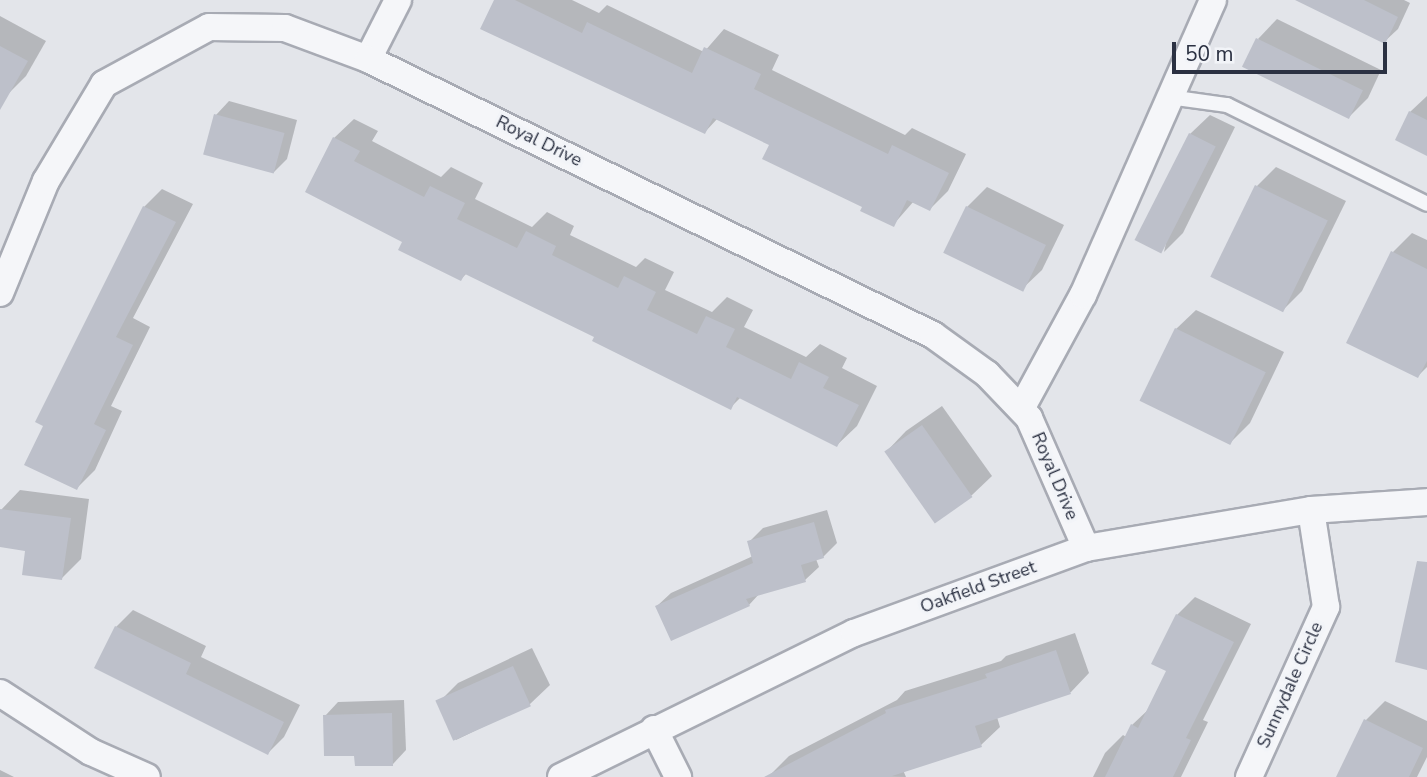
<!DOCTYPE html>
<style>
body{margin:0}
#map{position:relative;width:1427px;height:777px;overflow:hidden;background:#e3e5ea;font-family:"Nunito Sans",sans-serif}
div>[style]{position:absolute}
[style*='--x']{left:calc(var(--x)*1px);top:calc(var(--y)*1px);width:calc(var(--w)*1px);rotate:calc(var(--a)*1deg)}
.shadow>*{inset:0;background:#0003}
.building>*{inset:0;background:#bdc0ca;transform-origin:0 0}
.roads{filter:drop-shadow(2px 0 #a8abb4) drop-shadow(-2px 0 #a8abb4) drop-shadow(0 2px #a8abb4) drop-shadow(0 -2px #a8abb4)}
.lane>*{height:14px;margin:-7px;padding:0 7px;transform-origin:7px;border-radius:7px;background:#f5f6f9}
.street>*{height:26px;margin:-13px;padding:0 13px;transform-origin:13px;border-radius:13px;background:#f5f6f9}
span{translate:-50% -50%;white-space:nowrap;text-align:center;line-height:1.15;-webkit-text-stroke:7px #f2f4f8;paint-order:stroke}
.street-label{font-size:18px;color:#2b3142}
.scale{position:absolute;left:1172px;top:42px;width:215px;height:32px;box-sizing:border-box;border:4px solid #2b3142;border-top:0;padding-left:9px;font-size:21px;line-height:24px;white-space:nowrap;color:#2b3142;-webkit-text-stroke:5px #f2f4f8;paint-order:stroke}
</style>
<div id="map">
<div class="shadow">
<div style="clip-path:polygon(496px 0,572px 0,599px 13px,607px 5px,704px 52px,724px 29px,779px 55px,772px 70px,905px 135px,912px 128px,966px 154px,948px 191px,930px 209px,914px 201px,893px 225px,771px 144px,718px 118px,705px 132px)"></div>
<div style="clip-path:polygon(1299px 0,1404px 0,1410px 3px,1398px 29px,1384px 42px)"></div>
<div style="clip-path:polygon(0 16px,46px 41px,26px 76px,6px 96px,0 95px)"></div>
<div style="clip-path:polygon(1277px 19px,1381px 70px,1368px 98px,1349px 117px,1258px 39px)"></div>
<div style="clip-path:polygon(1427px 96px,1427px 154px,1410px 112px)"></div>
<div style="clip-path:polygon(229px 101px,297px 120px,287px 159px,273px 173px,216px 115px)"></div>
<div style="clip-path:polygon(1210px 115px,1235px 127px,1183px 233px,1164px 252px,1190px 134px)"></div>
<div style="clip-path:polygon(354px 119px,378px 131px,372px 141px,441px 177px,451px 167px,483px 183px,475px 199px,532px 227px,547px 212px,574px 226px,570px 235px,636px 267px,645px 258px,674px 272px,665px 290px,712px 312px,727px 297px,753px 310px,744px 327px,806px 357px,820px 344px,847px 358px,842px 368px,877px 386px,857px 426px,837px 445px,741px 397px,730px 408px,597px 336px,467px 273px,461px 279px,405px 241px,334px 138px)"></div>
<div style="clip-path:polygon(1276px 167px,1346px 201px,1302px 291px,1283px 310px,1257px 186px)"></div>
<div style="clip-path:polygon(987px 187px,1064px 225px,1042px 270px,1022px 289px,967px 207px)"></div>
<div style="clip-path:polygon(162px 189px,193px 204px,133px 318px,150px 327px,111px 406px,122px 411px,95px 470px,77px 488px,144px 207px)"></div>
<div style="clip-path:polygon(1412px 233px,1427px 240px,1427px 367px,1418px 376px,1393px 252px)"></div>
<div style="clip-path:polygon(1196px 310px,1284px 352px,1250px 423px,1230px 443px,1176px 329px)"></div>
<div style="clip-path:polygon(942px 406px,992px 476px,972px 495px,936px 521px,887px 451px,906px 431px)"></div>
<div style="clip-path:polygon(20px 490px,89px 499px,81px 559px,62px 578px,27px 549px,0 545px,1px 510px)"></div>
<div style="clip-path:polygon(827px 510px,837px 543px,823px 557px,816px 559px,819px 567px,805px 580px,760px 593px,749px 605px,657px 606px,671px 593px,753px 556px,749px 542px,763px 528px)"></div>
<div style="clip-path:polygon(1195px 597px,1251px 624px,1203px 720px,1208px 722px,1181px 777px,1093px 777px,1105px 753px,1123px 735px,1126px 737px,1132px 725px,1150px 708px,1168px 670px,1154px 663px,1177px 615px)"></div>
<div style="clip-path:polygon(133px 610px,206px 646px,201px 657px,300px 705px,284px 737px,268px 753px,116px 627px)"></div>
<div style="clip-path:polygon(1075px 633px,1089px 673px,1071px 692px,997px 717px,1000px 727px,981px 745px,903px 770px,906px 777px,770px 775px,789px 756px,897px 700px,905px 691px,1001px 661px,1006px 656px)"></div>
<div style="clip-path:polygon(532px 648px,550px 685px,530px 704px,456px 740px,439px 702px,458px 683px)"></div>
<div style="clip-path:polygon(404px 700px,406px 750px,393px 764px,356px 754px,325px 716px,338px 702px)"></div>
<div style="clip-path:polygon(1385px 701px,1427px 721px,1427px 757px,1417px 777px,1340px 777px,1366px 720px)"></div>
<div style="clip-path:polygon(0 770px,14px 777px,0 777px)"></div>
</div>
<div class="building">
<div style="clip-path:polygon(494px 0,515px 0,582px 33px,587px 22px,692px 73px,704px 47px,761px 74px,754px 89px,888px 154px,892px 145px,949px 173px,930px 211px,907px 200px,894px 227px,860px 211px,862px 207px,762px 159px,769px 145px,713px 118px,705px 134px,480px 29px)"></div>
<div style="clip-path:polygon(1295px 0,1364px 0,1398px 17px,1385px 44px)"></div>
<div style="left:1256px;top:38px;width:119px;height:32px;rotate:26deg"></div>
<div style="clip-path:polygon(0 46px,28px 61px,0 110px)"></div>
<div style="clip-path:polygon(1409px 111px,1427px 120px,1427px 156px,1395px 140px)"></div>
<div style="left:214px;top:114px;width:73px;height:42px;rotate:15deg"></div>
<div style="left:1189px;top:133px;width:30px;height:120px;rotate:27deg"></div>
<div style="clip-path:polygon(333px 137px,360px 151px,354px 161px,424px 197px,430px 186px,465px 203px,457px 219px,517px 248px,526px 231px,556px 246px,552px 255px,618px 288px,624px 276px,656px 292px,647px 310px,697px 334px,706px 316px,735px 329px,726px 347px,791px 379px,799px 362px,829px 377px,823px 388px,859px 405px,837px 447px,737px 397px,731px 410px,592px 341px,594px 337px,465px 274px,461px 281px,398px 250px,402px 242px,305px 192px)"></div>
<div style="left:1255px;top:185px;width:81px;height:102px;rotate:26deg"></div>
<div style="clip-path:polygon(143px 206px,176px 222px,116px 337px,133px 345px,94px 424px,106px 430px,77px 490px,24px 465px,43px 426px,35px 422px)"></div>
<div style="left:966px;top:206px;width:89px;height:52px;rotate:26deg"></div>
<div style="clip-path:polygon(1391px 251px,1427px 269px,1427px 361px,1418px 378px,1346px 343px)"></div>
<div style="left:1175px;top:328px;width:101px;height:81px;rotate:26deg"></div>
<div style="left:922px;top:425px;width:88px;height:46px;rotate:55deg"></div>
<div style="clip-path:polygon(0 509px,71px 518px,62px 580px,22px 575px,25px 551px,0 547px)"></div>
<div style="clip-path:polygon(814px 522px,824px 558px,801px 565px,806px 582px,746px 599px,750px 606px,671px 641px,655px 606px,753px 563px,747px 541px)"></div>
<div style="clip-path:polygon(1417px 561px,1427px 562px,1427px 670px,1395px 662px)"></div>
<div style="clip-path:polygon(1176px 614px,1234px 642px,1186px 738px,1191px 740px,1173px 777px,1105px 777px,1131px 724px,1138px 728px,1166px 671px,1151px 664px)"></div>
<div style="clip-path:polygon(115px 626px,191px 663px,186px 674px,284px 722px,268px 755px,94px 668px)"></div>
<div style="clip-path:polygon(1056px 650px,1071px 694px,975px 726px,982px 747px,889px 777px,764px 777px,886px 713px,885px 710px,987px 678px,985px 674px)"></div>
<div style="left:513px;top:666px;width:44px;height:85px;rotate:66deg"></div>
<div style="clip-path:polygon(392px 713px,393px 766px,355px 766px,354px 756px,324px 756px,323px 715px)"></div>
<div style="clip-path:polygon(1364px 719px,1423px 748px,1409px 777px,1336px 777px)"></div>
</div>
<div class="roads">
<div class="lane">
<div style="--x:1169;--y:97;--w:59;--a:7.9"></div>
<div style="--x:1227;--y:105;--w:223;--a:26.3"></div>
</div>
<div class="street">
<div style="--x:368;--y:59;--w:66;--a:-63"></div>
<div style="--x:0;--y:293;--w:121;--a:-67.7"></div>
<div style="--x:46;--y:181;--w:113;--a:-59.1"></div>
<div style="--x:104;--y:84;--w:119;--a:-28.5"></div>
<div style="--x:209;--y:27;--w:76;--a:0.8"></div>
<div style="--x:285;--y:28;--w:89;--a:20.5"></div>
<div style="--x:368;--y:59;--w:629;--a:26.04"></div>
<div style="--x:933;--y:335;--w:67;--a:35.8"></div>
<div style="--x:987;--y:374;--w:61;--a:46.3"></div>
<div style="--x:1029;--y:418;--w:142;--a:66.3"></div>
<div style="--x:1021;--y:409;--w:130;--a:-61.5"></div>
<div style="--x:1083;--y:295;--w:322;--a:-66.2"></div>
<div style="--x:0;--y:693;--w:108;--a:33"></div>
<div style="--x:91;--y:752;--w:61;--a:24.1"></div>
<div style="--x:654;--y:729;--w:54;--a:63.4"></div>
<div style="--x:561;--y:777;--w:326;--a:-26.2"></div>
<div style="--x:854;--y:633;--w:247;--a:-20.1"></div>
<div style="--x:1086;--y:548;--w:228;--a:-9.6"></div>
<div style="--x:1311;--y:510;--w:116;--a:-3.9"></div>
<div style="--x:1249;--y:777;--w:187;--a:-65.6"></div>
<div style="--x:1326;--y:607;--w:98;--a:-98.8"></div>
</div>
</div>
<div class="street-label">
<span style="left:539px;top:141px;rotate:26deg">Royal Drive</span>
<span style="left:1055px;top:476px;rotate:67deg">Royal Drive</span>
<span style="left:978px;top:587px;rotate:-20deg">Oakfield Street</span>
<span style="left:1290px;top:685px;rotate:-66deg">Sunnydale Circle</span>
</div>
<div class="scale">50 m</div>
</div>
